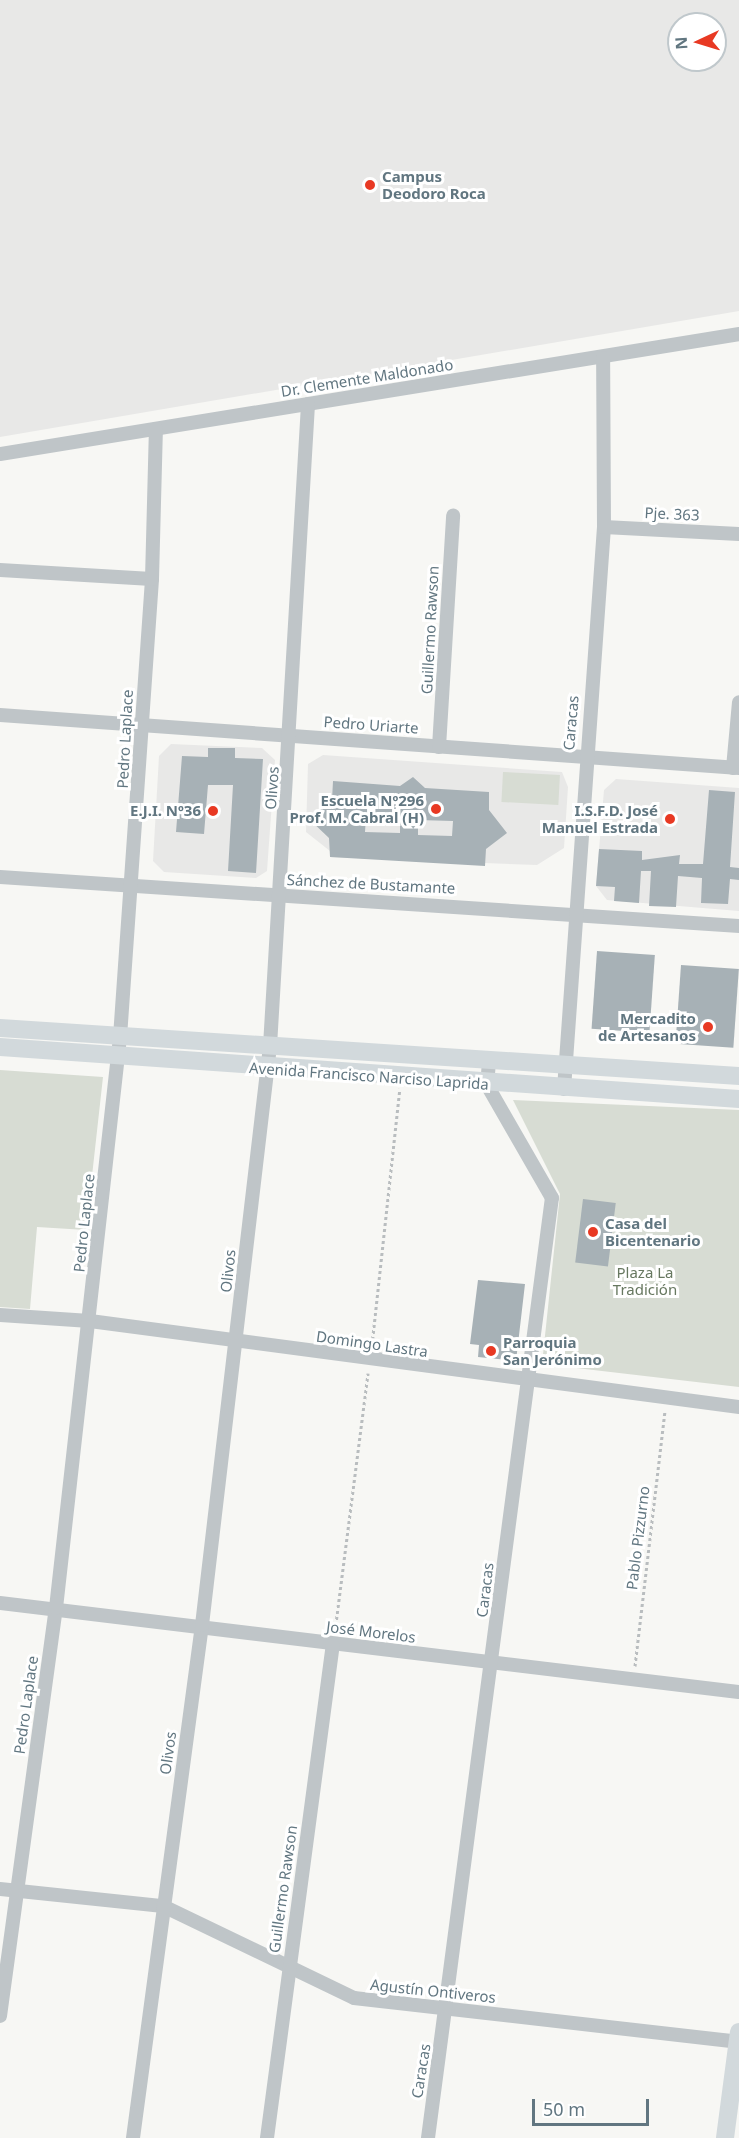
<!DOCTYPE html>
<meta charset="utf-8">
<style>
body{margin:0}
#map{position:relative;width:739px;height:2138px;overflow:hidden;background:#f7f7f4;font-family:"Noto Sans",sans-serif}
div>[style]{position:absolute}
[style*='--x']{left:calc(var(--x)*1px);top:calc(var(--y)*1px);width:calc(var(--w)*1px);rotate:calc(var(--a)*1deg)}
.built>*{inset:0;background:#e8e8e7}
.green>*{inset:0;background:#d7dcd3;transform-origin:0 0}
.building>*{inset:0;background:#a7b1b6;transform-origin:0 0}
.path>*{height:3px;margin-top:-1.5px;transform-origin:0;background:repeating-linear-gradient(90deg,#b9bdbf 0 3px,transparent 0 6px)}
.street>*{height:14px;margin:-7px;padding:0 7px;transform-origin:7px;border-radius:7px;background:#bfc5c8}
.secondary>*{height:18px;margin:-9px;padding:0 9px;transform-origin:9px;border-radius:9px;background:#d2d9dc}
.dots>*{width:16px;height:16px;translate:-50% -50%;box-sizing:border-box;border:3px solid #fff;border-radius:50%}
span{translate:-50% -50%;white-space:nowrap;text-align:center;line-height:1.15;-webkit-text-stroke:6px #fff;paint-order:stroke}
.poi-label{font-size:15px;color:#617680;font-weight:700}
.left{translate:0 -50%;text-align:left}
.right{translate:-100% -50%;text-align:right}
.street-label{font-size:15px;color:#617680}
.park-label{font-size:15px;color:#677860}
.north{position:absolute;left:667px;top:12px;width:60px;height:60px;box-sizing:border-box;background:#fff;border:2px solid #c0c8cc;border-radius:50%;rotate:266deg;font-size:16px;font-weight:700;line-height:24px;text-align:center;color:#617680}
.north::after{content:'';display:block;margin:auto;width:21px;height:27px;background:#e83923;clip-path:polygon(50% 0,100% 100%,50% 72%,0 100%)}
.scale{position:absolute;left:532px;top:2099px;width:117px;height:27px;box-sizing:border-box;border:3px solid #617680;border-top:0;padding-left:8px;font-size:18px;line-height:21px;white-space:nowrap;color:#617680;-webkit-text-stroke:4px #fff;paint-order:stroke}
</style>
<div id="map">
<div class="built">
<div style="clip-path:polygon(evenodd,0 0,739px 0,739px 311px,0 437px,0 0,679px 24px,715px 24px,715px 60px,679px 60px,679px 24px)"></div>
<div style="clip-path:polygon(171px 744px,262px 748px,275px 760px,267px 871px,256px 878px,164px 872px,153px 861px,159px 756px)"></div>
<div style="clip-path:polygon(323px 755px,562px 772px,568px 787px,564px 848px,537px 865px,330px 857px,330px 851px,306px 832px,308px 764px)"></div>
<div style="clip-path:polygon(616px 779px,739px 788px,739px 911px,607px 900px,596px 886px,604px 790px)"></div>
</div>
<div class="green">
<div style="left:503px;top:772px;width:57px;height:30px;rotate:3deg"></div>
<div style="clip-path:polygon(0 1070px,103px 1077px,86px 1230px,37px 1227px,30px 1309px,0 1307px)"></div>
<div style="clip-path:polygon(513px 1100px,739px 1110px,739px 1387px,542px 1364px,560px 1194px)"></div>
</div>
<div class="building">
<div style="clip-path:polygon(208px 748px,235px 748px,235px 758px,263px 759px,256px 873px,228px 871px,233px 785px,208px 785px,204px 834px,176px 832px,182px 756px,208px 757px)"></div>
<div style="clip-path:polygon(evenodd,413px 777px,425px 788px,489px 792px,489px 810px,507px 833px,486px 849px,485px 866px,330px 857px,329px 838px,309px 819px,332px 800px,333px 781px,400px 786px,413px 777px,366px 817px,400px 818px,400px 833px,365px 832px,366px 817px,413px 777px,418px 820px,453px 821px,452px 836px,418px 835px,418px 820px)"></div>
<div style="clip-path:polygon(709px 790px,735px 792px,730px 867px,739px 868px,739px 880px,730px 879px,728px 904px,701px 903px,702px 878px,678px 876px,676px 907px,649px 906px,651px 871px,641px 871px,639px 903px,614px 901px,615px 887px,596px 886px,599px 849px,642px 851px,642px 860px,680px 855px,679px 864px,703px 864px)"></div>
<div style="left:597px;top:951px;width:58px;height:78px;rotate:4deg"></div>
<div style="left:681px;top:965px;width:58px;height:79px;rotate:4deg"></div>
<div style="left:583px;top:1199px;width:33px;height:64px;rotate:7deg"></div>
<div style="clip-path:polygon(478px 1280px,525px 1284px,516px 1361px,478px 1357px,479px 1345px,470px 1344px)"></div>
</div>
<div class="path">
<div style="--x:372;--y:1345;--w:258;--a:-83.8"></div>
<div style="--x:335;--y:1631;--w:260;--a:-82.7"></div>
<div style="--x:635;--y:1666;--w:258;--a:-83.3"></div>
</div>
<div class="street">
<div style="--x:0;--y:454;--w:749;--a:-9.22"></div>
<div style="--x:604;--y:527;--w:135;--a:3"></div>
<div style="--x:0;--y:570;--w:152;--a:3.4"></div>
<div style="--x:0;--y:715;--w:741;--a:4.1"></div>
<div style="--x:439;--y:747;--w:232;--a:-86.5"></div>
<div style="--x:733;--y:768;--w:66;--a:-84.8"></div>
<div style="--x:0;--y:877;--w:741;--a:3.79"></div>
<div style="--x:564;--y:1089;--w:563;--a:-85.93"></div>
<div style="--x:604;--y:527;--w:169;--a:-90.3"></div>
<div style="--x:0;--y:1315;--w:90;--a:3.8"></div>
<div style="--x:90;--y:1321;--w:655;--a:7.55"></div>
<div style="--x:0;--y:1603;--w:744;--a:6.87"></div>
<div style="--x:0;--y:1889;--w:164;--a:6"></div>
<div style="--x:163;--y:1906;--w:212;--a:25.7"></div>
<div style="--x:354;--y:1998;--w:388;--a:6.5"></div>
<div style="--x:0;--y:2016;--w:412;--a:-82.2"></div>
<div style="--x:56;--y:1608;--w:575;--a:-83.6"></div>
<div style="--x:120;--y:1037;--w:459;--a:-86"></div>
<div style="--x:152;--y:579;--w:150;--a:-88.5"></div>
<div style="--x:133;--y:2138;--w:518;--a:-82.34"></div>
<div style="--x:202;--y:1625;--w:583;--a:-83.3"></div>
<div style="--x:270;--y:1046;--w:643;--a:-86.61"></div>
<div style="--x:267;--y:2138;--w:497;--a:-82.4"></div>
<div style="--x:428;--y:2138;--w:948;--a:-82.49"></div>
<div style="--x:552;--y:1198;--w:130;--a:-119.9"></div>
<div style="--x:487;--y:1085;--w:24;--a:-85"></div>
</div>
<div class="secondary">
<div style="--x:0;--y:1028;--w:741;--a:3.72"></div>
<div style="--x:0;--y:1047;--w:741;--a:4.03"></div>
<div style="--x:725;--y:2138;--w:107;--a:-82.5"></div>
</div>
<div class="dots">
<div style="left:370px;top:185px;background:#e83923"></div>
<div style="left:436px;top:809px;background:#e83923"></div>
<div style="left:213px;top:811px;background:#e83923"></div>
<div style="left:670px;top:819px;background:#e83923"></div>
<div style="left:708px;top:1027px;background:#e83923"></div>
<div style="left:593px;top:1232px;background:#e83923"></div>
<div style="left:491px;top:1351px;background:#e83923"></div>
</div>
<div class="poi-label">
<span class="left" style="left:382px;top:185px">Campus<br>Deodoro Roca</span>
<span class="right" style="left:424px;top:809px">Escuela Nº296<br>Prof. M. Cabral (H)</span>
<span class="right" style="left:658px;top:819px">I.S.F.D. José<br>Manuel Estrada</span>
<span class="right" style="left:201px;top:811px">E.J.I. Nº36</span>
<span class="right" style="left:696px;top:1027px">Mercadito<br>de Artesanos</span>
<span class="left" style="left:605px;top:1232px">Casa del<br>Bicentenario</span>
<span class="left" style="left:503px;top:1351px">Parroquia<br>San Jerónimo</span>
</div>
<div class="street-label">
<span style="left:367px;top:378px;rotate:-9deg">Dr. Clemente Maldonado</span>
<span style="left:672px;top:514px;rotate:3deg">Pje. 363</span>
<span style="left:430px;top:630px;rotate:-87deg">Guillermo Rawson</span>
<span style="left:571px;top:723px;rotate:-85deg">Caracas</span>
<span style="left:371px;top:725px;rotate:4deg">Pedro Uriarte</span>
<span style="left:125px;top:739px;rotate:-87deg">Pedro Laplace</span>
<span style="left:272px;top:788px;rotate:-86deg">Olivos</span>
<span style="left:371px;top:884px;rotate:3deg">Sánchez de Bustamante</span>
<span style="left:369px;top:1076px;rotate:4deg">Avenida Francisco Narciso Laprida</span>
<span style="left:84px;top:1223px;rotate:-84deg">Pedro Laplace</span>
<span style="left:228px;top:1271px;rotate:-84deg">Olivos</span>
<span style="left:372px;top:1344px;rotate:8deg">Domingo Lastra</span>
<span style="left:638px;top:1538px;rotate:-83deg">Pablo Pizzurno</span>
<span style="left:485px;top:1590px;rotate:-83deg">Caracas</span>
<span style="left:371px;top:1632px;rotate:7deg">José Morelos</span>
<span style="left:26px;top:1705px;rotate:-82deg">Pedro Laplace</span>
<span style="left:168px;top:1753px;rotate:-82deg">Olivos</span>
<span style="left:283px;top:1889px;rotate:-82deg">Guillermo Rawson</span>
<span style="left:433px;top:1991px;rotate:6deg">Agustín Ontiveros</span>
<span style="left:421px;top:2071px;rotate:-81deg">Caracas</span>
</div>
<div class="park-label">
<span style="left:645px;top:1281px">Plaza La<br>Tradición</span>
</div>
<div class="north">N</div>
<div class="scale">50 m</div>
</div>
